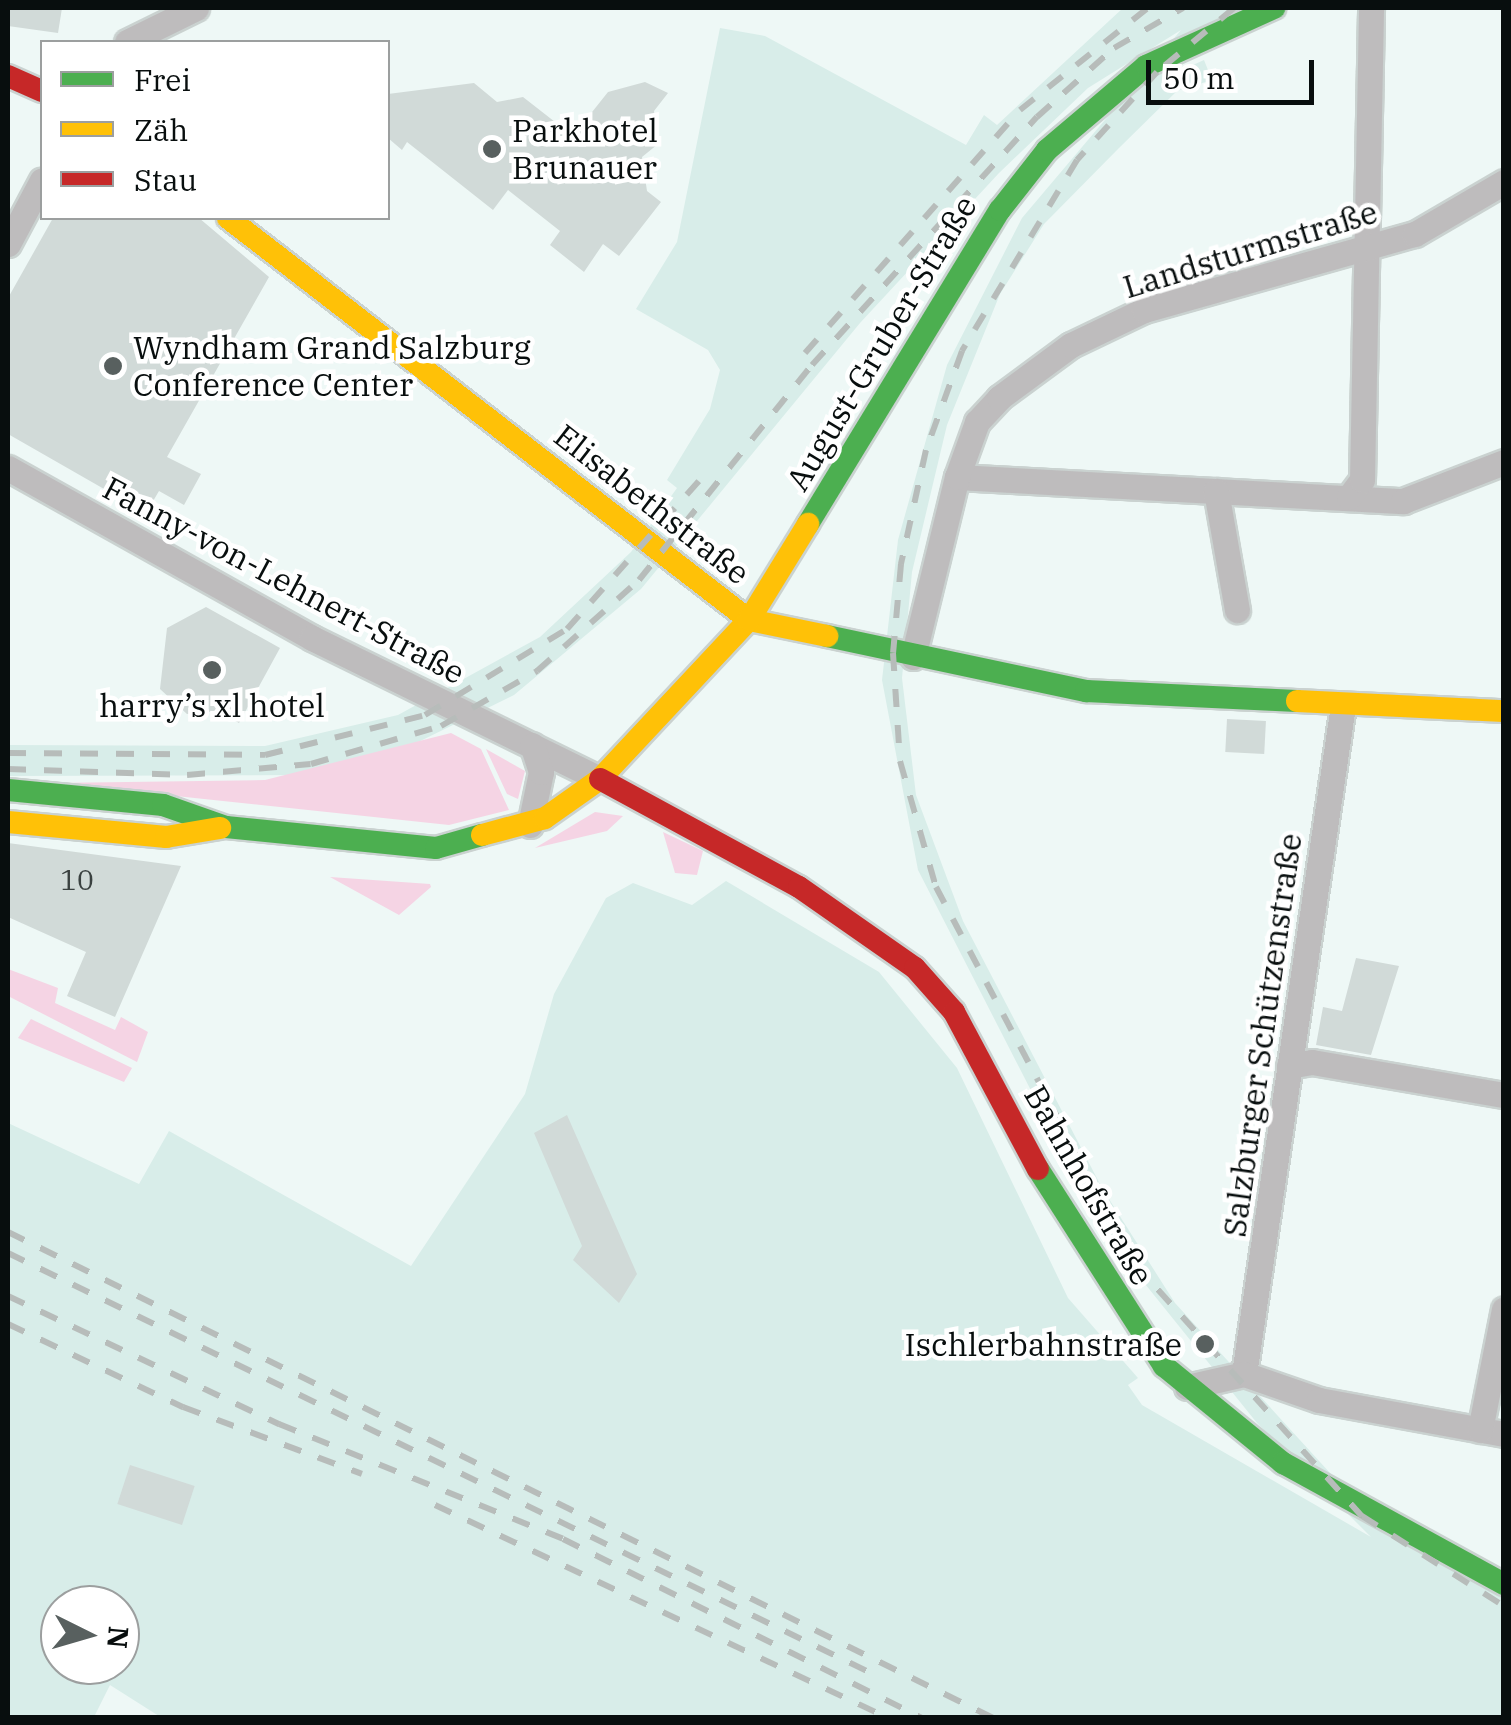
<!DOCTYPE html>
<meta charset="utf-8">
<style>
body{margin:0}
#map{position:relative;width:1511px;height:1725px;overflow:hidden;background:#eef8f6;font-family:"IBM Plex Serif",serif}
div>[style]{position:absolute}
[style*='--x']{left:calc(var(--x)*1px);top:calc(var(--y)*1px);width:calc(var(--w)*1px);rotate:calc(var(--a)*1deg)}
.built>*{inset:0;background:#d8ede9}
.green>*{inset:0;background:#f5d4e4}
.building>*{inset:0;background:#d1dad8;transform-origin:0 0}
.roads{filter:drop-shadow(2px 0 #cad2d0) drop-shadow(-2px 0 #cad2d0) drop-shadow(0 2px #cad2d0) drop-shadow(0 -2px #cad2d0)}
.street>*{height:25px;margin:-12.5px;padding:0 12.5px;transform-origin:12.5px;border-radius:12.5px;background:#bebcbd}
.fast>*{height:22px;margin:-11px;padding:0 11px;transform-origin:11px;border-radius:11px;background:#4caf50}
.slow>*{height:22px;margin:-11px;padding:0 11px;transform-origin:11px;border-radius:11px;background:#ffc107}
.jam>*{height:22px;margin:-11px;padding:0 11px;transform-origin:11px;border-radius:11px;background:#c62828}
.rail>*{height:6px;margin-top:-3px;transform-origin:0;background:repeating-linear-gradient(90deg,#b7bcba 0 18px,transparent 0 36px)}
.dots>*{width:28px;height:28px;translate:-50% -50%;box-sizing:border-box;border:5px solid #fff;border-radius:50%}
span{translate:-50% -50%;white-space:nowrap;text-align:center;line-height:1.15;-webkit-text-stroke:9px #fff;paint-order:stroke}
.number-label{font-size:28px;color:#3a4140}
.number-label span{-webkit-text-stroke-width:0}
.poi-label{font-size:32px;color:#080e0e}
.left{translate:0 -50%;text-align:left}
.right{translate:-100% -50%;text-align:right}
.street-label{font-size:32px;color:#080e0e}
.frame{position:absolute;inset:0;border:10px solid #080e0e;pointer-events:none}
.legend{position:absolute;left:40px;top:40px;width:350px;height:180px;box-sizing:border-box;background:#fff;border:2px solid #9c9f9f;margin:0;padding:12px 18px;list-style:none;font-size:30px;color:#080e0e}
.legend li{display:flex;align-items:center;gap:20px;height:50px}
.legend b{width:50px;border:2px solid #9c9f9f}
.north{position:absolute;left:40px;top:1585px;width:100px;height:100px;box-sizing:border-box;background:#fff;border:2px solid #9c9f9f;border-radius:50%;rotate:95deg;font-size:28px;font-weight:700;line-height:40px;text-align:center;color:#080e0e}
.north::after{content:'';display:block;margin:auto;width:35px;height:45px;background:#58605f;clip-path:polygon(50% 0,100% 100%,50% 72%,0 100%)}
.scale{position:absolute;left:1146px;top:60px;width:168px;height:45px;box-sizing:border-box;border:5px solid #080e0e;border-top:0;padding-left:12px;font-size:30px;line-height:35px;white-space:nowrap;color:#080e0e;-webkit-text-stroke:8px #fff;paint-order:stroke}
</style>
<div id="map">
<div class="built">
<div style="clip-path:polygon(evenodd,1123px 8px,1244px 8px,1164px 78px,1204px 60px,1212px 80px,1177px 91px,1119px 148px,1044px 224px,1000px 294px,947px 425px,912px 572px,902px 678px,916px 795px,963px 921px,1102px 1188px,1175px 1303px,1341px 1485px,1503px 1597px,1503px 1717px,162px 1718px,110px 1685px,94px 1717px,8px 1717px,8px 1123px,139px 1184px,169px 1131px,411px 1266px,525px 1094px,554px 994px,606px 898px,633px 883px,692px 905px,726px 881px,879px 972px,957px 1068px,1068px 1298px,1138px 1378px,1128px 1385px,1142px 1405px,1371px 1537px,1257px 1423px,1104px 1233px,918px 870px,882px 680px,898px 540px,947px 365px,1022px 218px,1181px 30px,1088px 88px,999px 173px,860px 323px,641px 589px,514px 695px,404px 749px,302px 775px,8px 776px,8px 745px,265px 746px,398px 715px,540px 637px,631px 552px,677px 488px,667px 480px,710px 409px,720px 370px,708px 350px,636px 309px,677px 242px,720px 28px,765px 36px,966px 145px,984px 115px,997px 125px,1123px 8px,60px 1605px,120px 1605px,120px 1665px,60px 1665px,60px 1605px)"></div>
</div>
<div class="green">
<div style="clip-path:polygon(451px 733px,481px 749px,509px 810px,449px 825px,53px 783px,265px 780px)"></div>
<div style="clip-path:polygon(486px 749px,525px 771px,518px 799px,507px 794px)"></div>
<div style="clip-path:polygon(595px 812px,623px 816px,607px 831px,535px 848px)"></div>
<div style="clip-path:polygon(663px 832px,703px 851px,697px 875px,675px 873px)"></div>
<div style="clip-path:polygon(330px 877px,430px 884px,431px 887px,399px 915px)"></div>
<div style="clip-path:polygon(8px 969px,58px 988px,55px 1003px,115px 1030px,121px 1017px,148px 1032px,137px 1062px,8px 996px)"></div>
<div style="clip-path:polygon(31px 1019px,132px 1068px,124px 1082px,18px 1038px)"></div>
</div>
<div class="building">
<div style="clip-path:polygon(8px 8px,62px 8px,58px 33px,8px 26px)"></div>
<div style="clip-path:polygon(645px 82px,668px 93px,654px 111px,658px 144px,642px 157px,647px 191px,661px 202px,619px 256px,603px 244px,584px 272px,550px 245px,560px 231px,508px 190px,493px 210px,407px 142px,402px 150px,388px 138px,388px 94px,474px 83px,497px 102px,523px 97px,573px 136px,608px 92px)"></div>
<div style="clip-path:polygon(53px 218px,199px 218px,269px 277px,167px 457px,201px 474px,184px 505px,159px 491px,146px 513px,8px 434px,8px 298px)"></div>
<div style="clip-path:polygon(206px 607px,280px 648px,239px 723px,218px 711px,187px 714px,160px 689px,167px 628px)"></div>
<div style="left:1227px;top:719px;width:39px;height:33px;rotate:3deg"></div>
<div style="clip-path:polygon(8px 843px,181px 866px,115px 1017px,67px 996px,86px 952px,8px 917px)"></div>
<div style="clip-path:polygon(1356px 958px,1399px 966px,1371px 1055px,1316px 1045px,1323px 1007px,1342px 1011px)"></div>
<div style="clip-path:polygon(567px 1115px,637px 1274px,619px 1303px,573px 1260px,582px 1246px,534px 1133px)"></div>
<div style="left:130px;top:1465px;width:68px;height:41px;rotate:18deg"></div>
</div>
<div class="roads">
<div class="street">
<div style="--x:127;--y:42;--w:77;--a:-26.2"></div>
<div style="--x:8;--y:244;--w:72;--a:-62"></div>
<div style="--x:8;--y:468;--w:348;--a:29.2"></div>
<div style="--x:312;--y:638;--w:321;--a:26.1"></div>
<div style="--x:957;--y:477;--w:447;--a:3.1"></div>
<div style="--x:1403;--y:501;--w:108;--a:-21.1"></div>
<div style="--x:1216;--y:491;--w:121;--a:80"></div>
<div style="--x:1349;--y:497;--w:21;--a:-53"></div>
<div style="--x:1362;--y:480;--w:472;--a:-88.9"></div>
<div style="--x:913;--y:657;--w:185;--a:-76.3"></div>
<div style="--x:957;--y:477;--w:59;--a:-70"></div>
<div style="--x:977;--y:422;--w:33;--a:-47"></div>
<div style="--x:999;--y:398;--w:89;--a:-36.4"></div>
<div style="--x:1071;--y:345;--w:81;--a:-25.6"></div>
<div style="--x:1144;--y:310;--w:281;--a:-15.7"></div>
<div style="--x:1415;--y:234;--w:103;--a:-30.3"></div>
<div style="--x:530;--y:825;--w:54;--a:-78.3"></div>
<div style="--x:541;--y:772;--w:28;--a:-108"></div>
<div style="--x:1289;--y:1066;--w:23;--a:-10"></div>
<div style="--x:1312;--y:1062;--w:195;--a:9.8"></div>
<div style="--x:1244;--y:1374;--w:676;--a:-81.58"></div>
<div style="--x:1187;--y:1387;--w:58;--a:-12.8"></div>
<div style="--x:1244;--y:1374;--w:79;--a:19.1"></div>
<div style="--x:1319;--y:1400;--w:188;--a:10.4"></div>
<div style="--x:1480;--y:1430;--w:123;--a:-78.8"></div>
</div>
<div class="fast">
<div style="--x:808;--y:524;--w:368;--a:-58.6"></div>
<div style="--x:1000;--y:210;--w:76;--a:-51.9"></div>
<div style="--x:1047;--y:150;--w:130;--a:-40.3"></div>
<div style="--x:1146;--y:66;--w:141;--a:-24.4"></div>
<div style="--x:827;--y:636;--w:265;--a:12"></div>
<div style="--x:1086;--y:691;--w:211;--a:2.7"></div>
<div style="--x:8;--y:790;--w:156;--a:5.5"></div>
<div style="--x:163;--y:805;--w:67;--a:19.2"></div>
<div style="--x:226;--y:827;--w:211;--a:5.7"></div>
<div style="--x:436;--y:848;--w:48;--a:-15.8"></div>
<div style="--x:1038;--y:1169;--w:234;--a:57.4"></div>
<div style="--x:1164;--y:1366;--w:154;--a:39.2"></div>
<div style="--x:1283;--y:1463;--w:252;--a:28.7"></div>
</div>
<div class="slow">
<div style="--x:228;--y:218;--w:658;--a:37.65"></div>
<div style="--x:749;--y:620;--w:80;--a:11.6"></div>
<div style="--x:1297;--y:701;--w:207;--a:2.8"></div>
<div style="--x:8;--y:822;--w:159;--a:5.4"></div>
<div style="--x:166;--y:837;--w:55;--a:-9.5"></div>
<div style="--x:482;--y:835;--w:65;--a:-15.1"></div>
<div style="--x:545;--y:818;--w:67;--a:-35.3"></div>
<div style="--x:600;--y:779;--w:218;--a:-46.9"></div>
<div style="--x:749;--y:620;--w:113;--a:-58.4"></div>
</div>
<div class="jam">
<div style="--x:8;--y:76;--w:37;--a:24"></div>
<div style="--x:600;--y:779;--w:226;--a:28.5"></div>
<div style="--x:799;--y:887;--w:141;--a:34.9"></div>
<div style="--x:915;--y:968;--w:59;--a:48.4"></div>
<div style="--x:954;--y:1012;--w:178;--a:61.9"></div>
</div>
</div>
<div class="rail">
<div style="--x:1234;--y:8;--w:100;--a:140.3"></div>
<div style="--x:1157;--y:72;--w:119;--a:132.3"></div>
<div style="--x:1077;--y:160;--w:223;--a:121.1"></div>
<div style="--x:962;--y:351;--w:105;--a:110"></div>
<div style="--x:926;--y:450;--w:117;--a:102.4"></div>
<div style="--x:901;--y:564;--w:89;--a:95.1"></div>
<div style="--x:893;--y:653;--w:108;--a:86.3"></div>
<div style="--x:900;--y:761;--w:131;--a:74.1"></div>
<div style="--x:936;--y:887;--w:425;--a:62.2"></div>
<div style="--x:1134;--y:1263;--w:341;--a:48"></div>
<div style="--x:1362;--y:1516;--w:168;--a:32.4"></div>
<div style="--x:805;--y:353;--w:324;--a:-48.5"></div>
<div style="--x:1020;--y:110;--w:164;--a:-38.6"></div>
<div style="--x:8;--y:753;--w:257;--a:0.4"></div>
<div style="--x:265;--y:755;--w:165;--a:-14"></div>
<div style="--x:425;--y:715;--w:166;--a:-31.2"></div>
<div style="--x:567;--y:629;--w:209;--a:-48.3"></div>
<div style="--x:8;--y:769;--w:179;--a:1.9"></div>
<div style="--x:187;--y:775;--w:124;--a:-5.1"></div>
<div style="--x:311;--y:764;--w:135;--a:-16.3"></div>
<div style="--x:441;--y:726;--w:111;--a:-29.8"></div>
<div style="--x:537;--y:671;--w:137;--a:-41.7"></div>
<div style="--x:639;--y:580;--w:276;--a:-51.2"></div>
<div style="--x:812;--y:365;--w:335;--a:-47.8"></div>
<div style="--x:1037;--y:117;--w:103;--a:-41.9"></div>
<div style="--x:1114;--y:48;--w:80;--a:-30.1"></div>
<div style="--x:8;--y:1232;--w:1098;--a:26.26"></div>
<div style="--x:8;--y:1253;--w:960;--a:25.95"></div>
<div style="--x:8;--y:1296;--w:300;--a:25.3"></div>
<div style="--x:279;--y:1424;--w:306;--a:22"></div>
<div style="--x:563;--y:1539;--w:401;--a:26.5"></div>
<div style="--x:8;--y:1324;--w:194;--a:25.4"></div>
<div style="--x:183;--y:1407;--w:191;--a:20.5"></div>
<div style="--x:435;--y:1505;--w:501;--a:25.18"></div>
</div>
<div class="dots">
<div style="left:492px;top:149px;background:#58605f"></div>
<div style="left:113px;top:366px;background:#58605f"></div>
<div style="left:212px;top:670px;background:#58605f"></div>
<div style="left:1205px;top:1344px;background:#58605f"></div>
</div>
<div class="number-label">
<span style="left:77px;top:880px">10</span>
</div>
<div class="poi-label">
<span class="left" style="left:512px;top:149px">Parkhotel<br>Brunauer</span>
<span class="left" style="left:133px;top:366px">Wyndham Grand Salzburg<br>Conference Center</span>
<span style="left:212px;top:705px">harry’s xl hotel</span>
<span class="right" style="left:1182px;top:1344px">Ischlerbahnstraße</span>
</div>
<div class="street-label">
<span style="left:1250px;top:249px;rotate:-17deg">Landsturmstraße</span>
<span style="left:881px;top:343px;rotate:-59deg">August-Gruber-Straße</span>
<span style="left:652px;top:504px;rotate:38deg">Elisabethstraße</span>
<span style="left:284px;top:580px;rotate:28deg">Fanny-von-Lehnert-Straße</span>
<span style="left:1262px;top:1035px;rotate:-82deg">Salzburger Schützenstraße</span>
<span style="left:1089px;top:1185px;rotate:60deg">Bahnhofstraße</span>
</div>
<div class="frame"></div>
<ul class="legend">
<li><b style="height:12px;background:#4caf50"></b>Frei</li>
<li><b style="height:12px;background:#ffc107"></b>Zäh</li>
<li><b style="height:12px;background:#c62828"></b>Stau</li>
</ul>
<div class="north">N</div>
<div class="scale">50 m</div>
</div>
